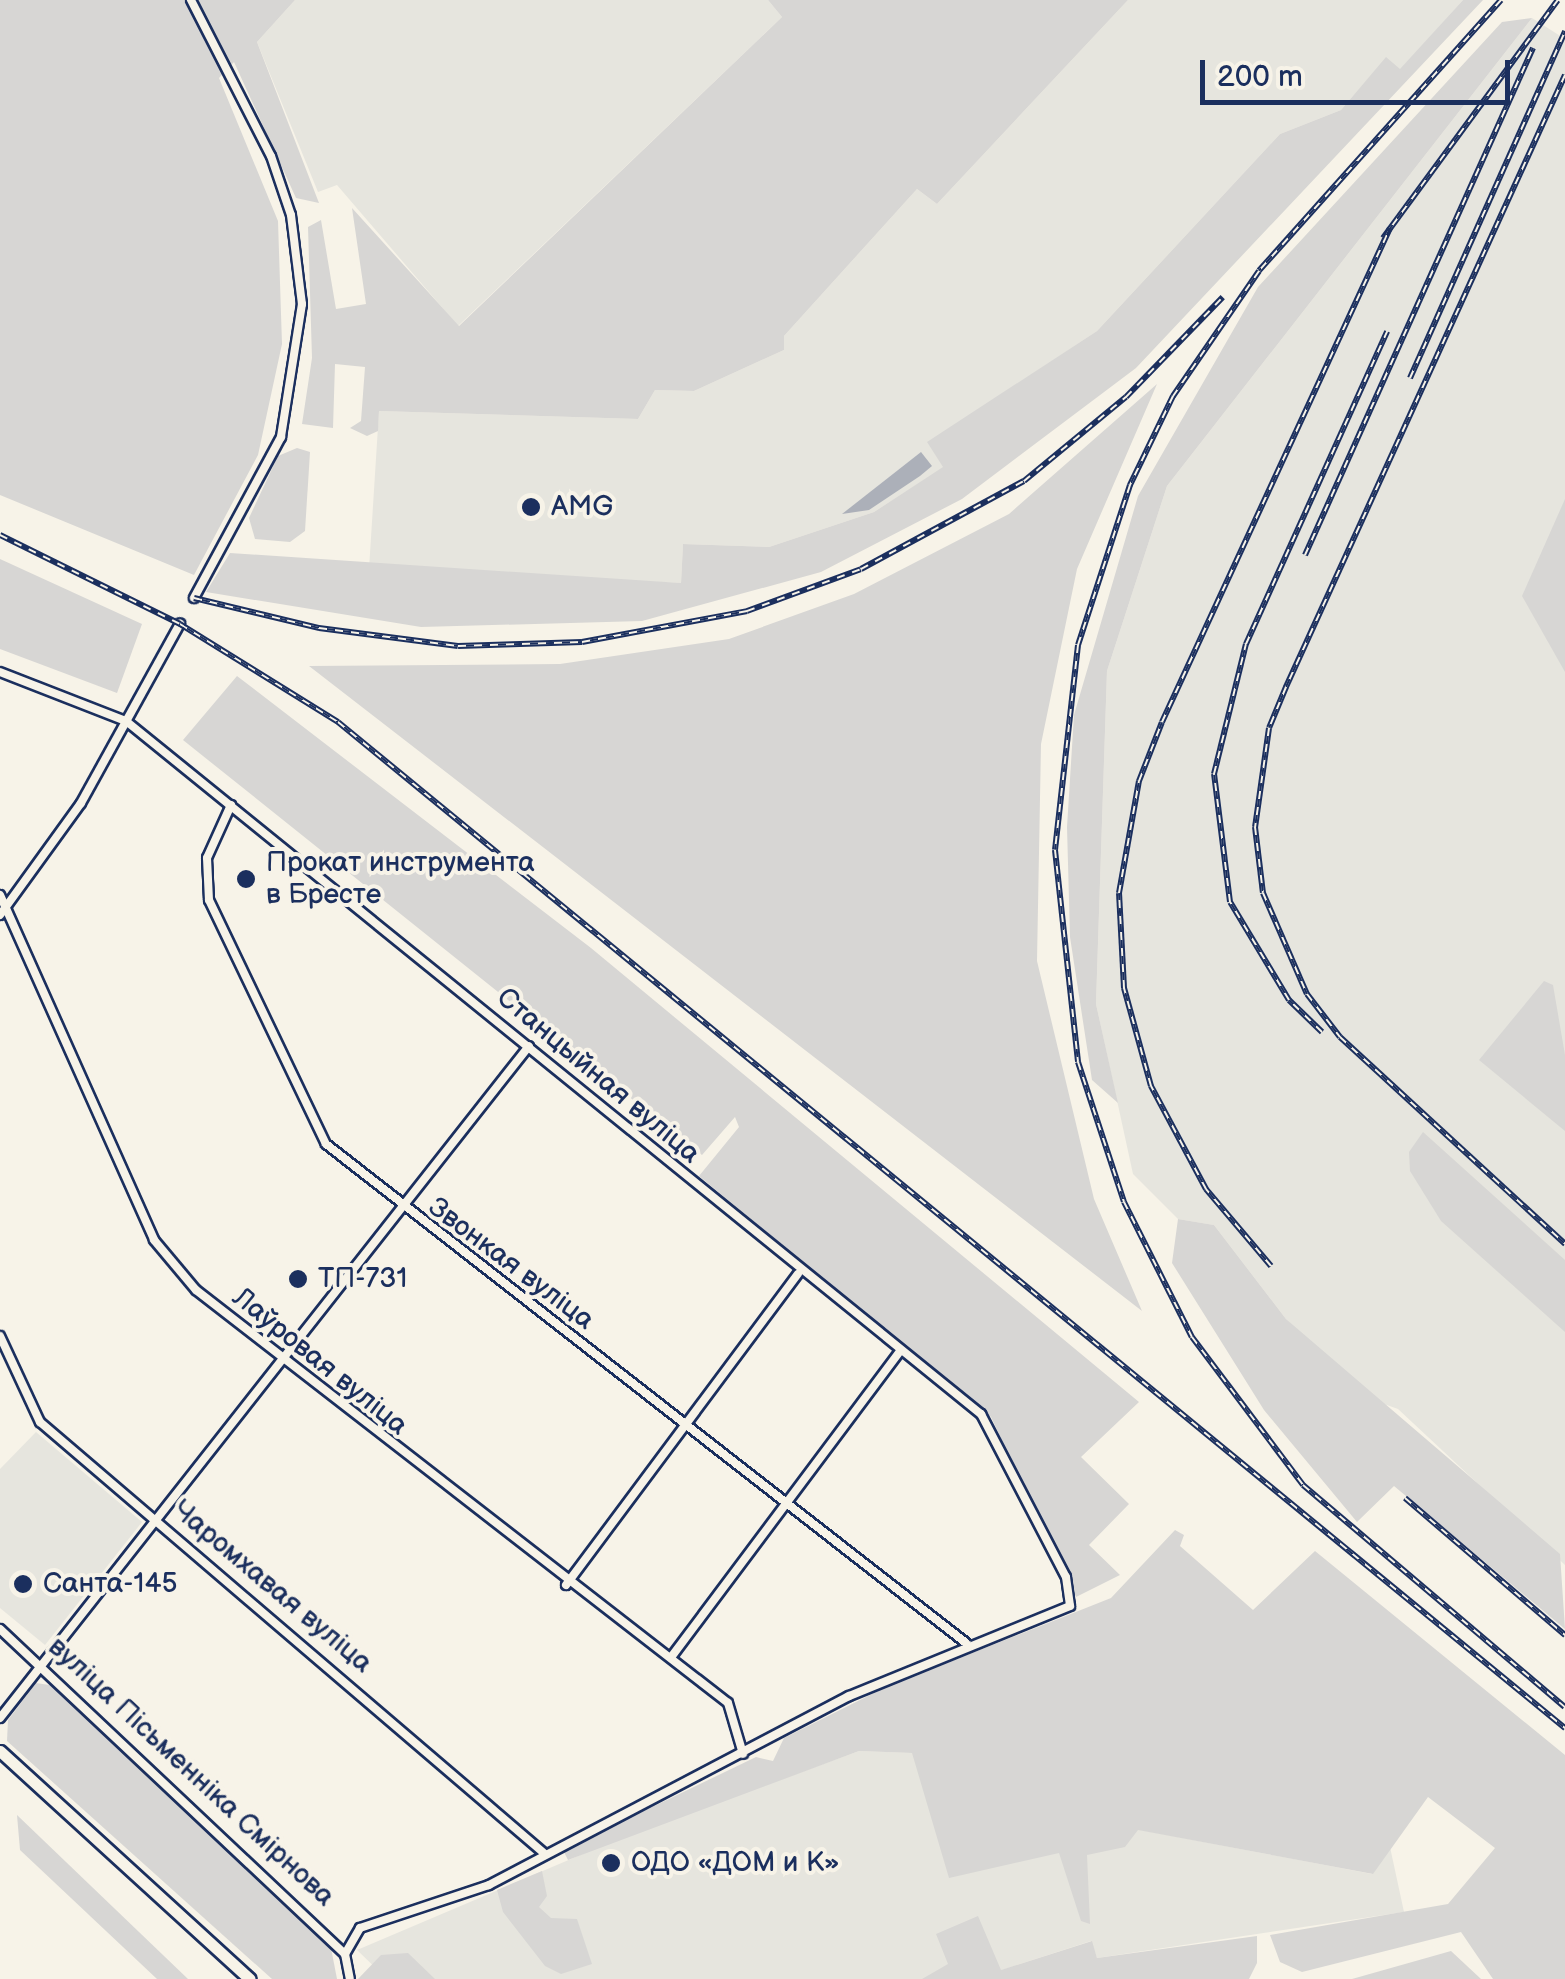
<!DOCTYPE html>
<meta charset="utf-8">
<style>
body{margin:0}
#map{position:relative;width:1565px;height:1979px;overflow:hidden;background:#f7f3e8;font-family:"Balsamiq Sans",sans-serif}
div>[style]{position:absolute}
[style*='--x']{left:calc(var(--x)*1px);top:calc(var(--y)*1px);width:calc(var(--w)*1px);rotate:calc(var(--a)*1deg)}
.built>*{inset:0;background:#e6e5de}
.green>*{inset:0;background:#d7d6d4}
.water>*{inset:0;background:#acb0b9}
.roads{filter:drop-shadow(2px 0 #1b2f5e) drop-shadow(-2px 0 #1b2f5e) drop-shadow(0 2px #1b2f5e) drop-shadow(0 -2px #1b2f5e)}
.minor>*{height:8px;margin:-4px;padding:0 4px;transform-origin:4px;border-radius:4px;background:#f7f3e8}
.secondary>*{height:11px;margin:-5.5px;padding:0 5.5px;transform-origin:5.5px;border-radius:5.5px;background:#f7f3e8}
.rail>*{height:6px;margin-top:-3px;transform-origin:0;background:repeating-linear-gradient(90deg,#f7f3e8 0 8px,#1b2f5e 0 16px);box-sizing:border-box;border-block:2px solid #1b2f5e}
.dots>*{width:28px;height:28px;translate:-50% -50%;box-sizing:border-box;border:5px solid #f7f3e8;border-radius:50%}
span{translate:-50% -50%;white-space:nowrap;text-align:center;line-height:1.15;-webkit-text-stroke:8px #f7f3e8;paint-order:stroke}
.poi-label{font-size:28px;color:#1b2f5e}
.left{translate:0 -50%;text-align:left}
.street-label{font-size:28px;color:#1b2f5e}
.scale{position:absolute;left:1200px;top:60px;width:310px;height:45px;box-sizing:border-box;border:5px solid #1b2f5e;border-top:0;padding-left:12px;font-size:30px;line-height:35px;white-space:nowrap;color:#1b2f5e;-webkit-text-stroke:8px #f7f3e8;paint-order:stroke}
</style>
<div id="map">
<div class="built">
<div style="clip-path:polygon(295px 0,768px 0,782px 17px,458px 326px,337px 185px,318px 192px,257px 42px)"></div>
<div style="clip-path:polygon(1128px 0,1463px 0,1400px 70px,1386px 58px,1341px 110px,1280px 134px,1097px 331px,928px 443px,944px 467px,874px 512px,769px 547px,683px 544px,681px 583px,369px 569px,379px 411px,638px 419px,655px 390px,694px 391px,784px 350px,784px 336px,917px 189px,937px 204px)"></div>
<div style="clip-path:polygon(1532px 18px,1565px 39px,1565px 1565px,1398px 1409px,1370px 1399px,1286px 1319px,1214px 1225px,1178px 1219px,1133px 1174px,1096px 1004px,1107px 671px,1167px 486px)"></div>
<div style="clip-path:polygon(36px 1432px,142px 1522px,45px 1645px,0 1608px,0 1469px)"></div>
<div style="clip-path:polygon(859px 1751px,913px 1753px,1083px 1819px,1372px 1874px,1390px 1847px,1404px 1912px,1097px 1958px,1091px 1941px,974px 1979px,387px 1979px,357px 1950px,618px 1839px)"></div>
</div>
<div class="green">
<div style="clip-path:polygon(0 0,295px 0,257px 42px,319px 203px,296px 198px,234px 62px,219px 78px,278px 221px,282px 344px,258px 455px,194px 575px,0 495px)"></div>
<div style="clip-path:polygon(768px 0,1128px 0,937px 204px,917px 189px,784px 336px,784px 350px,694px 391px,655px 390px,638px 419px,379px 411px,378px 431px,367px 436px,350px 428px,361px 421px,365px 367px,335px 364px,333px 428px,302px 424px,312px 358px,308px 227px,321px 220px,336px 309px,366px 304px,352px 208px,459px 326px,782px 17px)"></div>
<div style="clip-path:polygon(1463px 0,1483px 0,1136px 368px,962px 499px,821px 572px,642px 621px,421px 627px,206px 592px,230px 553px,681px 583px,683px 544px,769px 547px,874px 512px,943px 467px,927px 442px,1097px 331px,1280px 134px,1341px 110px,1386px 57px,1400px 69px)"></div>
<div style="clip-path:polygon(1532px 18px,1167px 486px,1107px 671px,1096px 1004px,1118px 1103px,1092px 1080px,1070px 937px,1067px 827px,1074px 715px,1138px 496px,1258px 287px,1502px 22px)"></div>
<div style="clip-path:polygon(1157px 384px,1077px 569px,1041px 744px,1037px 961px,1094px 1199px,1142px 1311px,309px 666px,560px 664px,729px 639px,854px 594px,1009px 514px)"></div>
<div style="clip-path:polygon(297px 448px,310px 452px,305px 531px,290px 542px,255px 539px,249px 518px,278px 456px)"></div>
<div style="clip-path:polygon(1565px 499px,1565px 672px,1522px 596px)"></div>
<div style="clip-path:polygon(0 559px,142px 624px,117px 693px,0 649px)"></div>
<div style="clip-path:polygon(237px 676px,591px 948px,1139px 1402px,1081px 1457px,1129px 1504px,1089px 1545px,1120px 1575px,1076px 1597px,991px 1417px,699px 1176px,739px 1127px,735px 1117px,702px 1155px,183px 740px)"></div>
<div style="clip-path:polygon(1544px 981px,1553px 985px,1565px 1055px,1565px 1131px,1479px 1060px)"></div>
<div style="clip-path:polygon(1423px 1132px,1565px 1260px,1565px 1332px,1441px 1221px,1410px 1171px,1409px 1152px)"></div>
<div style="clip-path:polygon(1178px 1219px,1214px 1225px,1286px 1319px,1560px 1554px,1565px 1629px,1394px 1486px,1357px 1522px,1264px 1410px,1172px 1263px)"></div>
<div style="clip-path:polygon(1175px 1530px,1184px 1535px,1180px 1546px,1253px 1610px,1315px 1551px,1565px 1755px,1565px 1979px,1493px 1979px,1461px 1932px,1302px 1972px,1280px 1962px,1270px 1935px,1448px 1904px,1495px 1848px,1428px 1797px,1373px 1874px,1138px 1830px,1125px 1847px,1087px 1855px,1090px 1924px,1081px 1921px,1059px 1853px,949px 1878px,912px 1753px,859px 1751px,568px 1860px,563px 1850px,756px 1757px,773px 1761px,784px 1738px,884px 1688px,1111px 1598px)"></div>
<div style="clip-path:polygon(36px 1683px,56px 1686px,285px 1901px,331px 1948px,337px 1979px,272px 1979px,7px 1741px,8px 1720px)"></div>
<div style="clip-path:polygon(17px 1815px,188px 1979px,157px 1979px,20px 1850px)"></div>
<div style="clip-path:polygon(542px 1871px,547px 1896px,539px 1907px,551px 1918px,577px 1919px,592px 1964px,561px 1974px,545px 1966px,503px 1912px,497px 1890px)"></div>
<div style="clip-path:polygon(978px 1916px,1001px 1970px,1092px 1941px,1097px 1958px,1257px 1936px,1257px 1963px,1249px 1979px,922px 1979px,948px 1964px,936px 1934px)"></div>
<div style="clip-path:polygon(1451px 1951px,1481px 1979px,1352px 1979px)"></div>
<div style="clip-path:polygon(408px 1953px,435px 1979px,358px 1979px,381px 1955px)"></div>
</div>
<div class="water">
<div style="clip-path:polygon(921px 452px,932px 466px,920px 476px,869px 510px,842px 514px)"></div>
</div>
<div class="roads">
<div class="minor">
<div style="--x:191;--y:0;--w:175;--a:62.9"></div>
<div style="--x:271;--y:156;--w:62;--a:71.3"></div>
<div style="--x:291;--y:215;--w:90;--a:83"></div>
<div style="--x:302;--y:304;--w:135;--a:99"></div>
<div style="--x:281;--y:437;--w:183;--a:118.4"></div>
<div style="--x:0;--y:672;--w:135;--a:21.3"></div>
<div style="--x:126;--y:721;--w:1101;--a:39.03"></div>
<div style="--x:981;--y:1414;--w:184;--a:62.5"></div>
<div style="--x:1066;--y:1577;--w:29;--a:82"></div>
<div style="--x:1070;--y:1606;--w:239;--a:157.8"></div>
<div style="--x:849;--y:1696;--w:407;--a:152.3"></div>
<div style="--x:489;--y:1885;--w:136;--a:161.6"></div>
<div style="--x:360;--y:1928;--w:30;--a:120"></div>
<div style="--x:345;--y:1954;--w:25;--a:79"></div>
<div style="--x:231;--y:805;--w:58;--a:114.4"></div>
<div style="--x:207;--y:858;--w:42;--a:87.3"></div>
<div style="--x:209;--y:900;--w:271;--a:64.4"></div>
<div style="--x:326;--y:1144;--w:812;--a:37.94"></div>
<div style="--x:0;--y:895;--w:378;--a:65.9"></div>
<div style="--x:154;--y:1240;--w:65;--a:50"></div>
<div style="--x:196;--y:1290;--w:673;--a:37.82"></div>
<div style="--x:728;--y:1703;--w:53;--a:73.6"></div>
<div style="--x:0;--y:915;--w:138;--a:-54.1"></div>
<div style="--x:81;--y:803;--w:205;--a:-61.1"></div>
<div style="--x:0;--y:1336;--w:95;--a:65.1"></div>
<div style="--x:40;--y:1422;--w:663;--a:40.54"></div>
<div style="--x:566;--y:1585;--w:388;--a:-53.3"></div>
<div style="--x:0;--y:1629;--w:474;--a:43.3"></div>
<div style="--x:672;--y:1656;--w:381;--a:-53.2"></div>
<div style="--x:0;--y:1718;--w:855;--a:-51.79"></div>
</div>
<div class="secondary">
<div style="--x:0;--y:1751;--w:338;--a:42.4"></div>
</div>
</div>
<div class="rail">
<div style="--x:1501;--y:0;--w:363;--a:131.8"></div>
<div style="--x:1259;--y:271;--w:152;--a:124.5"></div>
<div style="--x:1173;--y:396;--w:99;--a:115.8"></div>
<div style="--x:1130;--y:485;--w:168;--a:108"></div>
<div style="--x:1078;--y:645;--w:206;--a:96.4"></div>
<div style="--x:1055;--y:850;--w:213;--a:83.8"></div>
<div style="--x:1078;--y:1062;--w:147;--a:71.8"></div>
<div style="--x:1124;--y:1202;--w:151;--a:63.3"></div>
<div style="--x:1192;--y:1337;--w:185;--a:53.1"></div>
<div style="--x:1303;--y:1485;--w:343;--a:40.3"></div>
<div style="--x:1565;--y:75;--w:673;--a:114.51"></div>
<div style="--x:1286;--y:687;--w:44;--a:112.5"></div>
<div style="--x:1269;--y:728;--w:100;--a:98"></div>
<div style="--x:1255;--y:827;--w:66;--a:83.1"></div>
<div style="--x:1263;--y:893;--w:110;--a:66.5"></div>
<div style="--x:1307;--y:994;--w:54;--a:52.5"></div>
<div style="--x:1340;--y:1037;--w:306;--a:42.6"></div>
<div style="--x:1383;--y:238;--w:295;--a:-53.7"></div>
<div style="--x:1410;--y:378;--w:380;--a:-65.9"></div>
<div style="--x:0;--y:535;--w:201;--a:26.3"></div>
<div style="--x:180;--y:624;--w:186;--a:31.8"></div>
<div style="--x:338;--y:722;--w:1587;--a:39.35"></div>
<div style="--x:1305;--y:555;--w:556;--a:-65.79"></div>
<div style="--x:194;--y:598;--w:129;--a:13.5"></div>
<div style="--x:319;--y:628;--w:140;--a:7.4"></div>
<div style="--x:458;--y:646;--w:124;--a:-1.8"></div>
<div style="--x:582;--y:642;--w:168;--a:-10.6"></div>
<div style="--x:747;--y:611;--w:121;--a:-20.2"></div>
<div style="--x:861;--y:569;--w:185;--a:-28.4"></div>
<div style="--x:1024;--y:481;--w:132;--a:-39.5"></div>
<div style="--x:1126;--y:397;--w:139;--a:-45.9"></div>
<div style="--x:1322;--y:1032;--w:46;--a:-135.9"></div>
<div style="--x:1289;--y:1000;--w:114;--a:-121"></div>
<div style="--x:1230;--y:902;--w:129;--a:-97.1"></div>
<div style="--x:1214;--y:774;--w:134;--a:-76.2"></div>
<div style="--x:1246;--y:644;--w:343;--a:-65.7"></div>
<div style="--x:1271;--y:1266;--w:101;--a:-130.2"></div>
<div style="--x:1206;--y:1189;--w:117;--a:-118.1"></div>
<div style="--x:1151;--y:1086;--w:102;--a:-105.4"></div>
<div style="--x:1124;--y:988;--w:95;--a:-93"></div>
<div style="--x:1119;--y:893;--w:114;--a:-79.9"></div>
<div style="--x:1139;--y:781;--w:63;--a:-68.7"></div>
<div style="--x:1162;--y:722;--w:544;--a:-65.22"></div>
<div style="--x:1405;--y:1498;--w:211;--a:40.6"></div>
</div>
<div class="dots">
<div style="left:531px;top:507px;background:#1b2f5e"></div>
<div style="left:246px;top:879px;background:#1b2f5e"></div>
<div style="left:298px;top:1279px;background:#1b2f5e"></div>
<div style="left:23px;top:1584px;background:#1b2f5e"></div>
<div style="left:611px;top:1863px;background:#1b2f5e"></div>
</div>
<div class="poi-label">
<span class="left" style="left:551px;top:507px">AMG</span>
<span class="left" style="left:266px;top:879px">Прокат инструмента<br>в Бресте</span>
<span class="left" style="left:318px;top:1279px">ТП-731</span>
<span class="left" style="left:43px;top:1584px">Санта-145</span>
<span class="left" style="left:631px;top:1863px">ОДО «ДОМ и К»</span>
</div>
<div class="street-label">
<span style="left:598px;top:1076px;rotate:40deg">Станцыйная вуліца</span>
<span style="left:511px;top:1264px;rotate:37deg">Звонкая вуліца</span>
<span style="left:320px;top:1362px;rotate:39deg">Лаўровая вуліца</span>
<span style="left:272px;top:1587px;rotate:40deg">Чаромхавая вуліца</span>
<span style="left:191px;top:1772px;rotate:43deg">вуліца Пісьменніка Смірнова</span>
</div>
<div class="scale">200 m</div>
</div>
